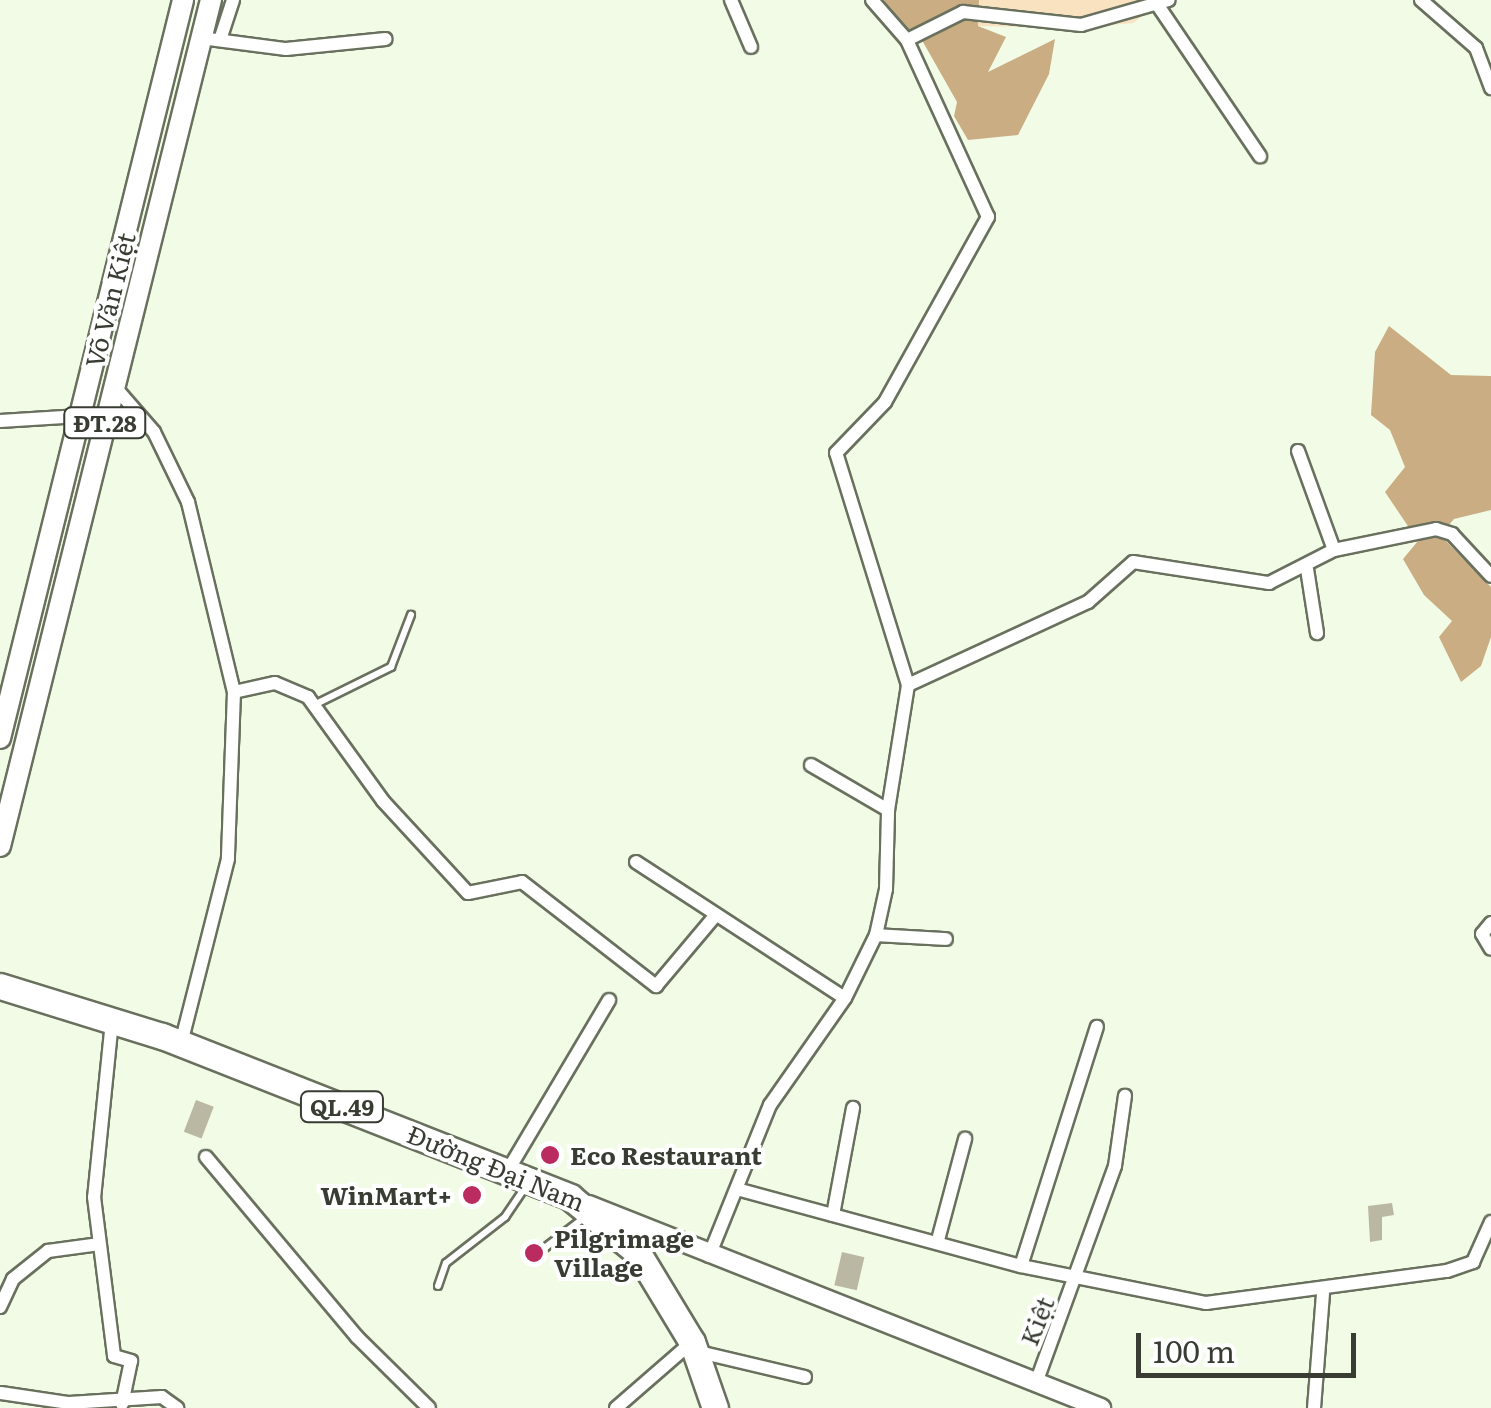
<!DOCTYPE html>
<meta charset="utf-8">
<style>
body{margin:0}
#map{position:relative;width:1491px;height:1408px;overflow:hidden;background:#f2fbe6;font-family:Literata,serif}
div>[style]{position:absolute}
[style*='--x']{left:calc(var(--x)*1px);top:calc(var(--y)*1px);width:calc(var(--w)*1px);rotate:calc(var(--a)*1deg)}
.green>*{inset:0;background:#f9e2c0}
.forest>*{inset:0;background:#caad82}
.building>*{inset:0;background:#bab8a2;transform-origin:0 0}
.roads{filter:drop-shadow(2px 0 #69715e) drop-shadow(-2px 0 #69715e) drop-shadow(0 2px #69715e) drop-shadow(0 -2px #69715e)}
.lane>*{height:6px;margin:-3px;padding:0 3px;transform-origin:3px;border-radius:3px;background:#fff}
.street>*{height:12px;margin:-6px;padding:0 6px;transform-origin:6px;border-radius:6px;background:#fff}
.secondary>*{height:18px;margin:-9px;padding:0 9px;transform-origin:9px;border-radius:9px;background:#fff}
.primary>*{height:20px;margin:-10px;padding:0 10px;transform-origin:10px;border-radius:10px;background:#fff}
.highway>*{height:25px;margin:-12.5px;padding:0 12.5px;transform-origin:12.5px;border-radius:12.5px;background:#fff}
.dots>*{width:28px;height:28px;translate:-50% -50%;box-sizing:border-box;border:5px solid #fff;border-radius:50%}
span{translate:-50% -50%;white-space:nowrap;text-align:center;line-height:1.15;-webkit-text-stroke:8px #fff;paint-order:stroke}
.shield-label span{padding:2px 8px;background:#fff;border:2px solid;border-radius:8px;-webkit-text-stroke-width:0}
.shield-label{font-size:22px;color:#383c33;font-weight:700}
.street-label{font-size:25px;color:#383c33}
.poi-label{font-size:25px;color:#383c33;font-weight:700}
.left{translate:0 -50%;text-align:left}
.right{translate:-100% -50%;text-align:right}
.scale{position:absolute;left:1136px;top:1333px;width:220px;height:45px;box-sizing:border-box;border:5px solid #383c33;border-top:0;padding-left:12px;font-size:30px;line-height:35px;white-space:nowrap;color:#383c33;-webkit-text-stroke:8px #fff;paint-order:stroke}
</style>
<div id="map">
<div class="green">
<div style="clip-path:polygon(979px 0,1164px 0,1133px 23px,1078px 28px,977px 26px)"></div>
</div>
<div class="forest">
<div style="clip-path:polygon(884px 0,979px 0,978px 26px,1006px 37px,988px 72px,1055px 39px,1049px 74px,1018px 135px,968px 140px,954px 116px,957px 102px,923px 42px,895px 28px)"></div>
<div style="clip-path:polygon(1389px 326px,1451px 375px,1491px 376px,1491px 510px,1454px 519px,1440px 535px,1491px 587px,1491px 637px,1481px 666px,1461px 682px,1439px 637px,1452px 621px,1424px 595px,1403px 559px,1418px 541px,1385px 492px,1405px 467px,1390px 430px,1371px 415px,1375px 352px)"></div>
</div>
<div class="building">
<div style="left:196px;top:1100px;width:19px;height:34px;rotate:21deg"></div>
<div style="clip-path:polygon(1392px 1203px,1394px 1215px,1382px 1217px,1382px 1240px,1370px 1242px,1368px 1206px)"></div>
<div style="left:842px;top:1252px;width:23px;height:34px;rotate:13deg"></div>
</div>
<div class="roads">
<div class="lane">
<div style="--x:316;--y:704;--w:84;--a:-26.3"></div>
<div style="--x:391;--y:667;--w:56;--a:-69"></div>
<div style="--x:542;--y:1250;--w:54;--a:-37.5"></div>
<div style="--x:438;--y:1286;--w:24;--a:-71"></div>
<div style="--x:446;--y:1263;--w:75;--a:-37.9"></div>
<div style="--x:505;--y:1217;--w:37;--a:-56"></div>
</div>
<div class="street">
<div style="--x:731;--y:0;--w:51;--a:66.9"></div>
<div style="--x:1421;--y:0;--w:73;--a:41.1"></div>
<div style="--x:1476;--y:48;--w:43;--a:69.4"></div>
<div style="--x:1157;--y:4;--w:184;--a:55.9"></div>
<div style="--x:201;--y:38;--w:86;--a:7.4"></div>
<div style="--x:286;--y:49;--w:100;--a:-5.7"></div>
<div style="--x:220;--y:40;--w:42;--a:-72"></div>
<div style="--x:907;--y:40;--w:63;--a:-26.6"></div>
<div style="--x:963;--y:12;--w:119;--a:6.3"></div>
<div style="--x:1081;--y:25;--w:91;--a:-15.9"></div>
<div style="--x:114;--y:386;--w:61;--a:49"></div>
<div style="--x:154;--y:432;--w:78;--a:64.1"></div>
<div style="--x:188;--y:502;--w:195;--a:76.4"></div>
<div style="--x:234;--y:692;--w:167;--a:92.1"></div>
<div style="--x:228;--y:859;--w:191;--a:104.3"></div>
<div style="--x:0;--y:421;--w:80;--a:-3.6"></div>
<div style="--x:1298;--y:451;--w:105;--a:70"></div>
<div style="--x:1307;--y:569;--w:65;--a:81.1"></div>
<div style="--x:908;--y:685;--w:198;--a:-24.8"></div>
<div style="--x:1088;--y:602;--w:60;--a:-41.6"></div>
<div style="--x:1133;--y:562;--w:138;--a:8.8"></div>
<div style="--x:1269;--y:583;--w:73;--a:-26.9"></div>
<div style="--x:1334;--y:550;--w:104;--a:-11.6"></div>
<div style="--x:1436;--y:529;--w:17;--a:17"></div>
<div style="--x:1452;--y:534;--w:57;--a:47.1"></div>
<div style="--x:234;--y:692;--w:42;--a:-12.4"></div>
<div style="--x:275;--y:683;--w:36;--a:23"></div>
<div style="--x:308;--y:697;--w:128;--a:54.2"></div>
<div style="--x:383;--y:801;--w:125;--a:47.3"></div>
<div style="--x:468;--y:893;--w:55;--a:-11.5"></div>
<div style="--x:522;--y:882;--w:170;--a:37.8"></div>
<div style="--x:656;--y:986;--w:92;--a:-49.9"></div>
<div style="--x:811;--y:765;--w:89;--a:30.3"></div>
<div style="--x:636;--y:862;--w:249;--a:33.1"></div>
<div style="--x:1491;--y:923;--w:14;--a:129"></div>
<div style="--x:1482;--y:934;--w:17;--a:59"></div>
<div style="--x:876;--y:935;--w:70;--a:3.3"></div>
<div style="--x:112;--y:1021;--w:177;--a:95.8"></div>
<div style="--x:94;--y:1197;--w:160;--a:82.8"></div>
<div style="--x:114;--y:1356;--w:18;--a:16"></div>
<div style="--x:131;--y:1361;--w:44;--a:101.8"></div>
<div style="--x:206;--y:1157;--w:235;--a:50"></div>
<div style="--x:357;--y:1337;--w:101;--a:44.6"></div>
<div style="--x:507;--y:1172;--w:200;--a:-59.3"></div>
<div style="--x:737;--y:1189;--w:294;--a:15.2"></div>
<div style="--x:1021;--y:1266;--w:189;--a:11.3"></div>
<div style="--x:1206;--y:1303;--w:243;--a:-7.6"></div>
<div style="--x:1447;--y:1271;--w:28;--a:-19"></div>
<div style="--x:1473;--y:1262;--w:44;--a:-65.8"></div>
<div style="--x:833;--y:1215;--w:109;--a:-79.4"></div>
<div style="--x:938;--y:1240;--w:105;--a:-75"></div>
<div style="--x:709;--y:1256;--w:163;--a:-68"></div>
<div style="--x:770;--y:1105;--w:131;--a:-55"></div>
<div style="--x:845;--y:998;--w:70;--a:-63.8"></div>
<div style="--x:876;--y:935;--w:47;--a:-77.7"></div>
<div style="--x:886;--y:889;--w:79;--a:-88.5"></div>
<div style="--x:888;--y:810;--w:127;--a:-80.9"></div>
<div style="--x:908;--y:685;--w:243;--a:-107.2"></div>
<div style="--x:836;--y:453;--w:71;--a:-46.1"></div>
<div style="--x:885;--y:402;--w:212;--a:-60.9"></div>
<div style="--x:988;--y:217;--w:195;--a:-114.6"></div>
<div style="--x:907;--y:40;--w:53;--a:-131.2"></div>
<div style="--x:1021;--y:1266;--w:251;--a:-72.4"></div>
<div style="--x:0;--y:1307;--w:31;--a:-65"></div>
<div style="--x:13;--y:1279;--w:45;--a:-38.7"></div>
<div style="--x:48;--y:1251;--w:52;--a:-7.7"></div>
<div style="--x:695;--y:1351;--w:113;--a:13.3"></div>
<div style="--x:1036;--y:1383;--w:231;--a:-70"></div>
<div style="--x:1115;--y:1166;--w:71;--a:-81.9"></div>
<div style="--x:1;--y:1393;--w:69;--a:8.4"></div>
<div style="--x:69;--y:1403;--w:93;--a:-3.7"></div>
<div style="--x:162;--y:1397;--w:19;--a:36"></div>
<div style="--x:616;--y:1408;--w:101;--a:-41"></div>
<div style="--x:1314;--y:1408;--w:115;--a:-85.5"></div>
</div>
<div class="secondary">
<div style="--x:589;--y:1205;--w:551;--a:21.63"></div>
</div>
<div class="primary">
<div style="--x:0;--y:738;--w:760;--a:-76.07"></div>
<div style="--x:0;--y:846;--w:872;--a:-76"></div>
</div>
<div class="highway">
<div style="--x:0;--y:986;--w:170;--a:17.2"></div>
<div style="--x:162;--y:1036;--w:439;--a:21.5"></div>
<div style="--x:570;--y:1197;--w:88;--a:39.5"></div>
<div style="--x:638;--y:1253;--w:104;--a:58.8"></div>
<div style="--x:692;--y:1342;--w:70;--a:70.8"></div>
</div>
</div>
<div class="dots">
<div style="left:550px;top:1155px;background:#ba2c5f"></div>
<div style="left:472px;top:1195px;background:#ba2c5f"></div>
<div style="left:534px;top:1253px;background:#ba2c5f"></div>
</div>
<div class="shield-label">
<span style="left:105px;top:423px">ĐT.28</span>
<span style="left:342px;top:1107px">QL.49</span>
</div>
<div class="street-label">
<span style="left:110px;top:300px;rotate:-76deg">Võ Văn Kiệt</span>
<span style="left:496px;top:1168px;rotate:22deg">Đường Đại Nam</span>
<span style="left:1037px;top:1321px;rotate:-68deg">Kiệt</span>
</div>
<div class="poi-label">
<span class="left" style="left:570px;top:1155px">Eco Restaurant</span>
<span class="right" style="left:452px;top:1195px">WinMart+</span>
<span class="left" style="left:554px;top:1253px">Pilgrimage<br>Village</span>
</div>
<div class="scale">100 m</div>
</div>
